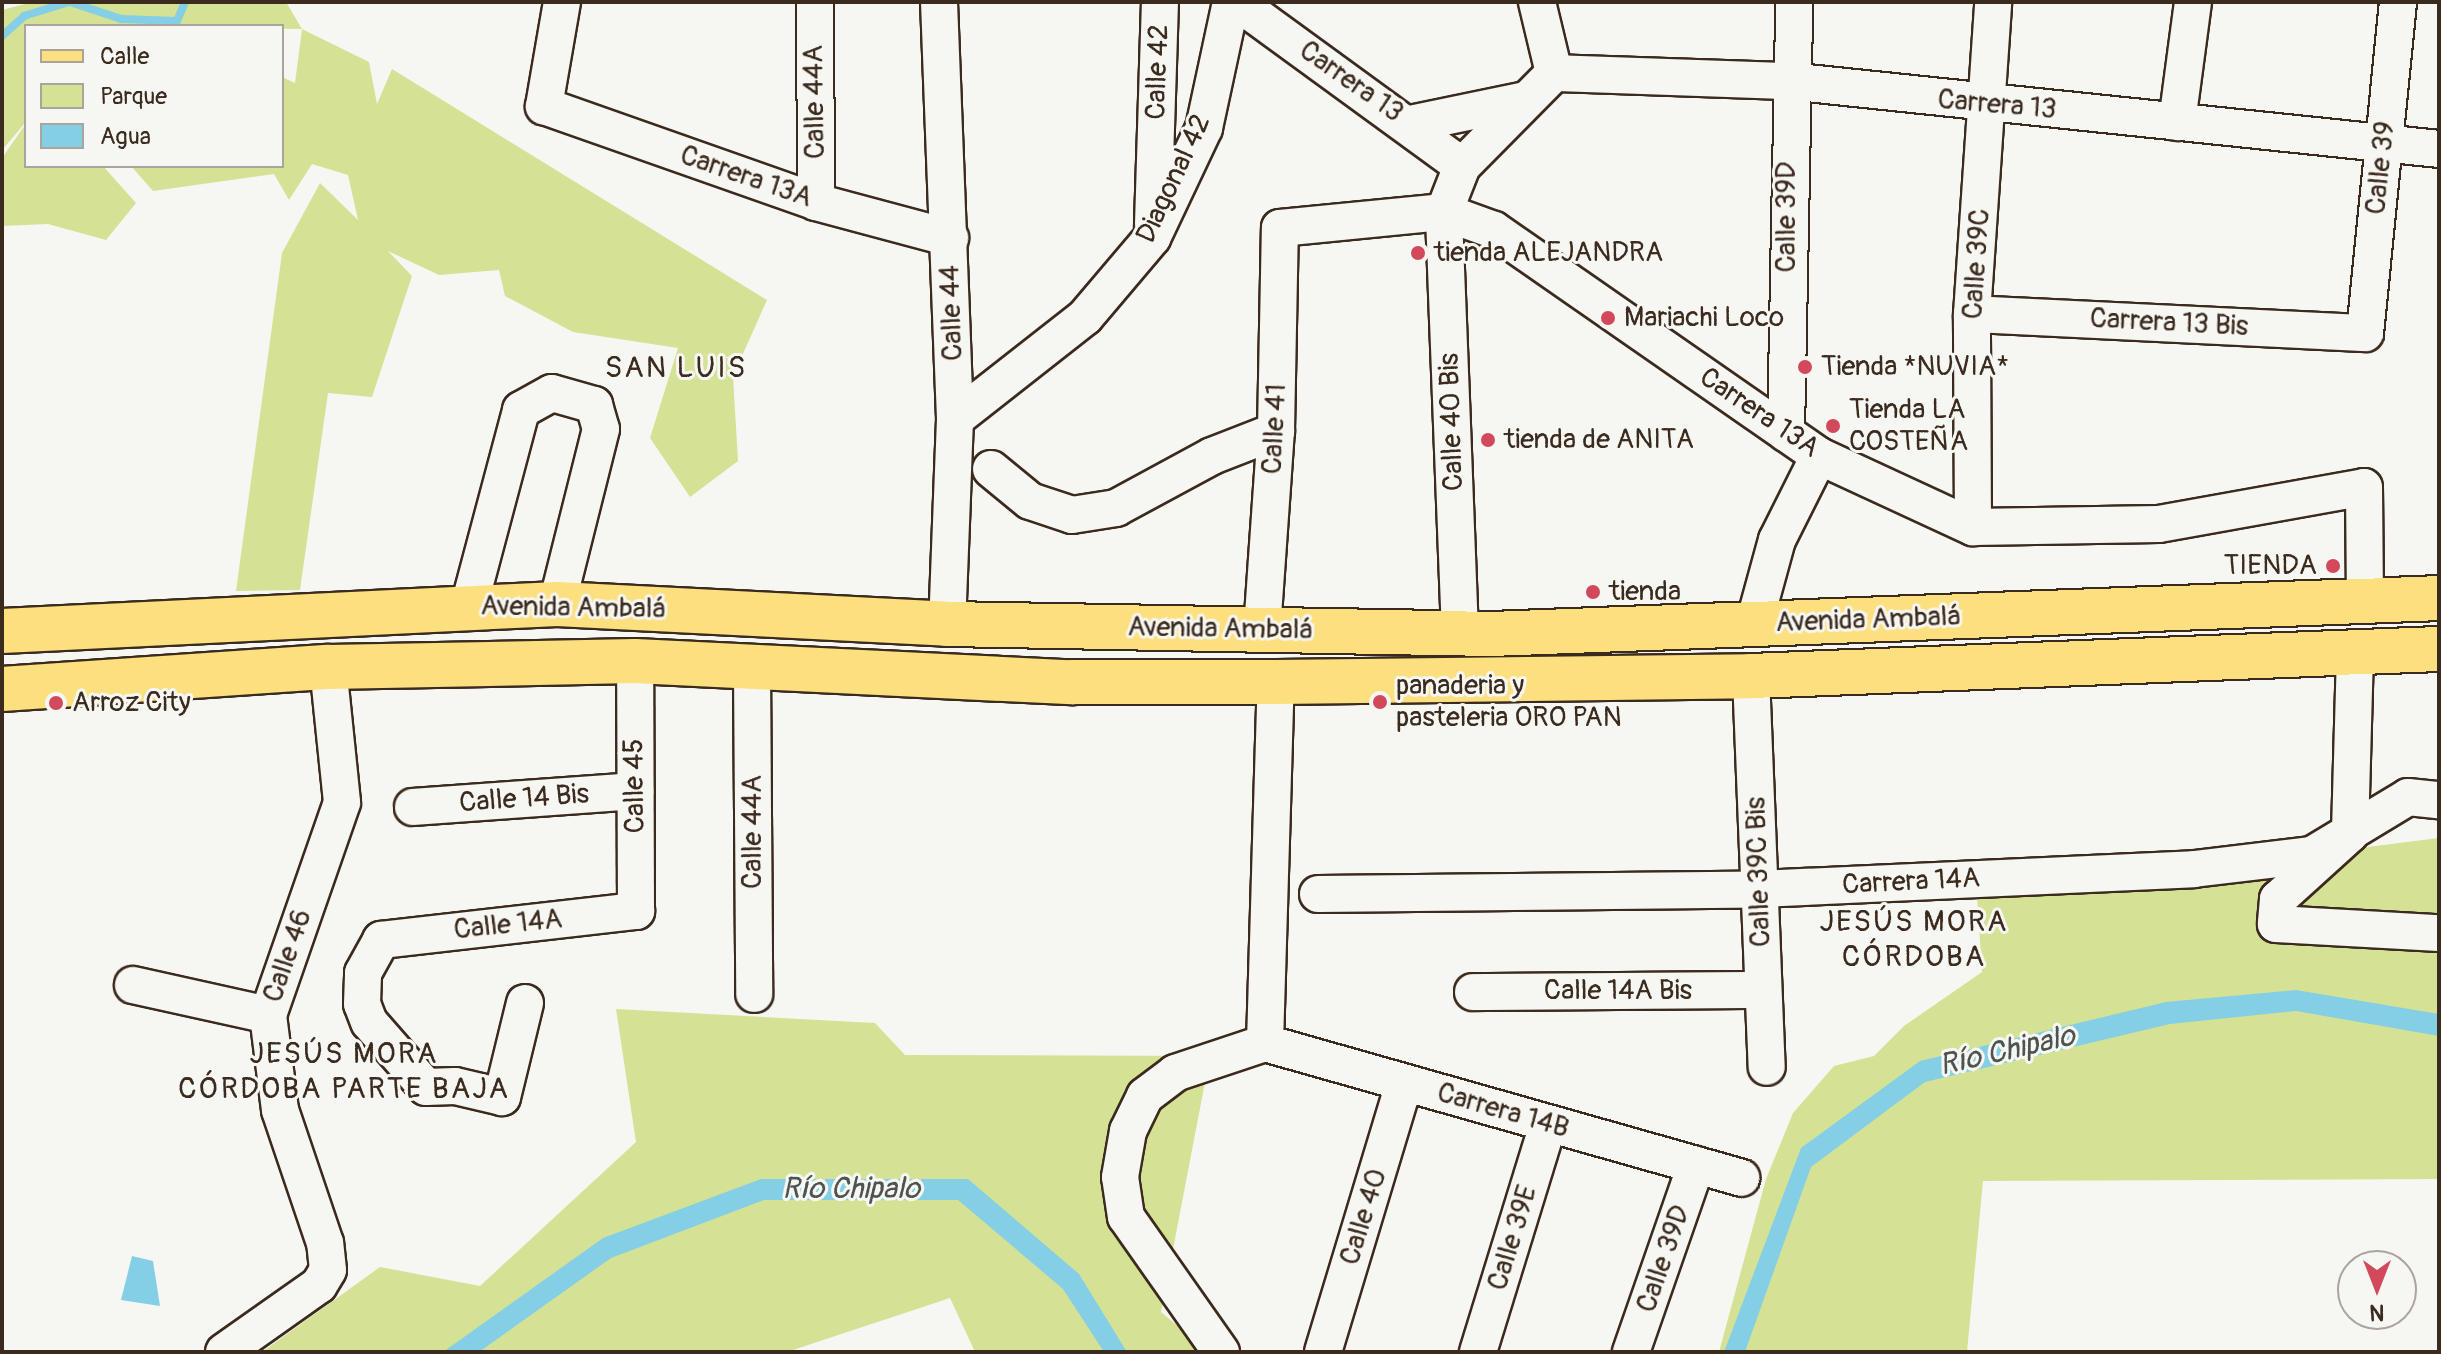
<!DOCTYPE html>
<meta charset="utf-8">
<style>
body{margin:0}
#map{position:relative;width:2441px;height:1354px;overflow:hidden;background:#f6f6f2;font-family:Pangolin,sans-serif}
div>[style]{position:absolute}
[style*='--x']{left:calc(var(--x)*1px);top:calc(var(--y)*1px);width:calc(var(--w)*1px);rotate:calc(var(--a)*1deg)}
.green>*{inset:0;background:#d5e295}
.water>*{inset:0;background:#84cfe5}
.stream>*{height:8px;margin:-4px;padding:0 4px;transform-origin:4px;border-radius:4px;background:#84cfe5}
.roads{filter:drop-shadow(2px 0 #3b2a1e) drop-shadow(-2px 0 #3b2a1e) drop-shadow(0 2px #3b2a1e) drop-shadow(0 -2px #3b2a1e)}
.minor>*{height:36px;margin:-18px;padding:0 18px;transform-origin:18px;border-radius:18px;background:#f6f6f2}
.major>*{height:44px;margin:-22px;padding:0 22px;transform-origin:22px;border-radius:22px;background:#fce080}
.dots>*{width:22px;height:22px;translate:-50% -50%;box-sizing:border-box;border:4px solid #f6f6f2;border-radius:50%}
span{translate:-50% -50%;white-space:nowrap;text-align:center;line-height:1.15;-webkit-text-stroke:6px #f6f6f2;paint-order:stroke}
.street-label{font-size:28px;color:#3b2a1e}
.poi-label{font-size:28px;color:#3b2a1e}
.left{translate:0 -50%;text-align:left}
.right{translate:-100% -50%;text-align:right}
.neighbourhood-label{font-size:30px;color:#3b2a1e;letter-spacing:2px}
.water-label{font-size:30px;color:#4d5350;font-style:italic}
.frame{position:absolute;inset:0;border:4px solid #3b2a1e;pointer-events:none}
.legend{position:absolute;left:24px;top:24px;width:260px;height:144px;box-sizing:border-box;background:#f6f6f2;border:2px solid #aba49d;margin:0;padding:10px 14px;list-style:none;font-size:24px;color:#3b2a1e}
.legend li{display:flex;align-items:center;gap:16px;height:40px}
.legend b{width:40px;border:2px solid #aba49d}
.north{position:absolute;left:2337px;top:1250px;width:80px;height:80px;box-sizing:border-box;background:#f6f6f2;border:2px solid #aba49d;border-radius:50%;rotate:180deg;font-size:22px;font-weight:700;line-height:32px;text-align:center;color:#3b2a1e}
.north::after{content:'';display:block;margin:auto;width:28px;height:36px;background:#d1495b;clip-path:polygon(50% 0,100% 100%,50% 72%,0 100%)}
</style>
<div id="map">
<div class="green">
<div style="clip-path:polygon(33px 2px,286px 2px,302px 29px,369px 62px,377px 104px,392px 69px,767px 300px,733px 376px,738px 461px,690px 497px,650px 438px,678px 348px,573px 332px,505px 296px,499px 270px,439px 275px,388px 251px,412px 276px,372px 397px,328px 393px,300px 590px,236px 591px,282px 253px,320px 183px,358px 220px,348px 175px,312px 164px,289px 200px,274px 174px,153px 191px,131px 166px,282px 166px,282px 77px,295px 83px,302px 29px,26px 26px,26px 122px,2px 150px,2px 10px)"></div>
<div style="clip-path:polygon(25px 125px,26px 166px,103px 166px,136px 203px,106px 240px,48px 224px,2px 226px,2px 158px)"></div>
<div style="clip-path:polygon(2439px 838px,2439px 1179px,1983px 1181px,1967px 1352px,1719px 1352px,1766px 1179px,1793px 1113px,1834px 1066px,1874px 1056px,1904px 1026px,1982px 972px,1976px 879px,2194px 869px)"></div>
<div style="clip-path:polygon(616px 1009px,875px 1023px,905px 1055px,1210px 1056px,1161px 1312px,1209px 1352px,975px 1352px,950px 1298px,787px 1352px,262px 1352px,380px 1267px,480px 1286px,636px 1142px)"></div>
</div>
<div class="water">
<div style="clip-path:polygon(2296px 990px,2439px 1014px,2439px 1036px,2296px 1011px,2170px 1024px,1925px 1082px,1811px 1167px,1745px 1352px,1724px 1352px,1801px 1148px,1920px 1061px,2166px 1002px)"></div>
<div style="clip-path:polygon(761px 1179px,968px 1179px,1079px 1274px,1127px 1352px,1104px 1352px,1063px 1289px,958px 1200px,764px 1200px,611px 1258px,479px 1352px,443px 1352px,603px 1238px)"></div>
<div style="clip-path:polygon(132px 1256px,153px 1261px,160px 1306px,121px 1300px)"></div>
</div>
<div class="stream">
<div style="--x:70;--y:2;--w:54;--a:18.4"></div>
<div style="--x:121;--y:19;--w:56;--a:2"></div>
<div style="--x:177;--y:21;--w:21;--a:-67"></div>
<div style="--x:2;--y:36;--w:30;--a:-42"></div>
<div style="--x:24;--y:16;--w:47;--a:-17.3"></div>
</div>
<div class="roads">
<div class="minor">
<div style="--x:562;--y:2;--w:106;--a:99.8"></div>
<div style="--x:544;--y:106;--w:288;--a:19.4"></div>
<div style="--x:816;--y:202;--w:139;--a:15"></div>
<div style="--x:815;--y:2;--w:200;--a:89.7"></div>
<div style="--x:939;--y:2;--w:417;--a:87.8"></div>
<div style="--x:955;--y:419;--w:205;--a:92.2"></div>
<div style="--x:1237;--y:2;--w:278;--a:36.1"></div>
<div style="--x:1537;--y:2;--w:73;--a:76.5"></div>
<div style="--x:1554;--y:73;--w:234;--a:2"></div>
<div style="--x:1788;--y:81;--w:655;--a:5.96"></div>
<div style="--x:2177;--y:122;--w:121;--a:-82.4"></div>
<div style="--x:1410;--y:124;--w:118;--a:-11.7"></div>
<div style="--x:1153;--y:224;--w:222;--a:-88.2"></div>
<div style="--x:1972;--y:314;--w:393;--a:2.8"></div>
<div style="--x:2365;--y:333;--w:333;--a:-84.3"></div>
<div style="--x:955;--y:419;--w:165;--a:-38.1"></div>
<div style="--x:1085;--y:317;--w:104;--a:-49.7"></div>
<div style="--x:1152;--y:238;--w:122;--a:-64.7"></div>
<div style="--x:1204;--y:128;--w:129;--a:-77.9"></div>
<div style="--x:1786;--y:433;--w:431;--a:-88.9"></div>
<div style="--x:991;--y:469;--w:50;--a:39.4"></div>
<div style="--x:1030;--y:501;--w:44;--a:18.4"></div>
<div style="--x:1072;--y:515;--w:45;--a:-9"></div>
<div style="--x:1116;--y:508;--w:109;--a:-28.4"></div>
<div style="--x:1212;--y:456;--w:69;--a:-21.3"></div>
<div style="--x:1973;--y:527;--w:213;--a:-90.3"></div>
<div style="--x:1972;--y:314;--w:313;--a:-86.1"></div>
<div style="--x:469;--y:606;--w:203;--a:-75.1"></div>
<div style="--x:521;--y:410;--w:35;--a:-29"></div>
<div style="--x:552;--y:393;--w:44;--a:15.9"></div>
<div style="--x:594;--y:405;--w:25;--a:74"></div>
<div style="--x:601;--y:429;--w:180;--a:104.1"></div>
<div style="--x:1754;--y:624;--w:87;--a:-74.7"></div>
<div style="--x:1777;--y:540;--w:94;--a:-63.4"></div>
<div style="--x:1262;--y:630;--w:199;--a:-86"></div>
<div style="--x:1276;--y:431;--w:203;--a:-88.9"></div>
<div style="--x:1280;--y:228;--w:165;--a:-5.6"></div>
<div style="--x:1444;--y:212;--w:53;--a:19.8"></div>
<div style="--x:1494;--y:230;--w:396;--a:34.8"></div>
<div style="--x:1819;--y:456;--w:170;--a:24.8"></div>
<div style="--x:1973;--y:527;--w:186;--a:-0.9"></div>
<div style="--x:2159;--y:524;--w:208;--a:-10.2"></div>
<div style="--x:2364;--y:487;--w:114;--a:89.5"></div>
<div style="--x:1460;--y:633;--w:421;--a:-92.2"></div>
<div style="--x:1444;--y:212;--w:49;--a:-68.6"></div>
<div style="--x:1462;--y:166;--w:131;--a:-45.3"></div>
<div style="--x:2355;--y:653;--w:181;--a:91.6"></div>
<div style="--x:2350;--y:834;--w:97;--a:137.9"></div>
<div style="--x:2278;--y:899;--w:25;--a:95"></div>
<div style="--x:2276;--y:924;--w:163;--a:3.2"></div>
<div style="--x:752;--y:669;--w:325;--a:89.6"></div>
<div style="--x:1751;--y:676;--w:391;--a:87.7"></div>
<div style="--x:413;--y:807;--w:223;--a:-4.1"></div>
<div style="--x:1318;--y:894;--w:441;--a:-0.6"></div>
<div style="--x:1759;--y:889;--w:435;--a:-2.6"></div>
<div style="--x:2194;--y:869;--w:119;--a:-6.8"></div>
<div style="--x:2312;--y:855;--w:112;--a:-31.1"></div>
<div style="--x:2408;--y:797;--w:31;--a:6"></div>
<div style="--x:133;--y:985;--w:138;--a:12.5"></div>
<div style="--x:1473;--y:992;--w:290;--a:-0.4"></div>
<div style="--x:525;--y:1003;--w:97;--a:103.7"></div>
<div style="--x:502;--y:1097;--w:48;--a:-166.8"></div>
<div style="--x:455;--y:1086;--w:29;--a:178"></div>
<div style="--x:426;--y:1087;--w:86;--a:-131.2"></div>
<div style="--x:369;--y:1022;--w:19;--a:-111"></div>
<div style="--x:362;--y:1004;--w:31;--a:-88"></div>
<div style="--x:363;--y:973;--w:38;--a:-61"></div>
<div style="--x:381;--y:940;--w:257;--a:-6.5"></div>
<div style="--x:636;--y:911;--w:250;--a:-90.2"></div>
<div style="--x:1265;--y:1043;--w:495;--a:15.8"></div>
<div style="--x:1265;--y:1043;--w:361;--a:-88.3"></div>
<div style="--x:224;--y:1352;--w:116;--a:-35.2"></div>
<div style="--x:319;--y:1285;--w:17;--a:-59"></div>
<div style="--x:328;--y:1270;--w:27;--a:-96"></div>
<div style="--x:325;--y:1243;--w:140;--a:-108.7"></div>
<div style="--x:280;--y:1110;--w:96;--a:-97.2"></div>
<div style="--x:268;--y:1015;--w:225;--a:-70.8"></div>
<div style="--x:342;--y:802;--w:136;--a:-95.9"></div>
<div style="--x:1221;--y:1352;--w:165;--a:-125.1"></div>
<div style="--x:1126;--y:1217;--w:40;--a:-98.5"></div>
<div style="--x:1120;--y:1177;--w:47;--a:-80.1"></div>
<div style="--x:1128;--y:1131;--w:39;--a:-64"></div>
<div style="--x:1145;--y:1096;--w:38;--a:-37"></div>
<div style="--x:1175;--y:1073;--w:95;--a:-18.4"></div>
<div style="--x:1323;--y:1352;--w:281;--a:-73.2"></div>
<div style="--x:1478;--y:1352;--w:239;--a:-72.9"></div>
<div style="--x:1631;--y:1352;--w:198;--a:-70.8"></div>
</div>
<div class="major">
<div style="--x:2;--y:631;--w:556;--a:-2.79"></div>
<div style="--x:557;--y:604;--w:391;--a:2.9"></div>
<div style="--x:947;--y:624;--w:544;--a:1.05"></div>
<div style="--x:1491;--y:634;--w:949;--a:-2.17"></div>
<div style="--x:2;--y:689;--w:327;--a:-3.9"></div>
<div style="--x:328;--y:667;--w:307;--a:-1.1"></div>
<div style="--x:635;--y:661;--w:438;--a:2.8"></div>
<div style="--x:1072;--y:682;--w:204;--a:0"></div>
<div style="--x:1276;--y:682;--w:475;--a:-0.7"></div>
<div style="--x:1751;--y:676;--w:689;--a:-2.25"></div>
</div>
</div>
<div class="dots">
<div style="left:1418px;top:253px;background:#d1495b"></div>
<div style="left:1608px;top:318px;background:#d1495b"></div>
<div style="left:1805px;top:367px;background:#d1495b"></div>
<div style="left:1833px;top:426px;background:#d1495b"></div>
<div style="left:1488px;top:440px;background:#d1495b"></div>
<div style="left:2333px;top:566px;background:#d1495b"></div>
<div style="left:1593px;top:592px;background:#d1495b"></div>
<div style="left:1380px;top:702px;background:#d1495b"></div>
<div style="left:56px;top:703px;background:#d1495b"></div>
</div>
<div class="street-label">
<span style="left:1158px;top:72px;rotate:-88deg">Calle 42</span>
<span style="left:1351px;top:82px;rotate:35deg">Carrera 13</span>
<span style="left:815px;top:102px;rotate:-91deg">Calle 44A</span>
<span style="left:1997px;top:105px;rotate:5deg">Carrera 13</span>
<span style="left:2381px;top:168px;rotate:-84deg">Calle 39</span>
<span style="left:746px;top:177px;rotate:19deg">Carrera 13A</span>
<span style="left:1174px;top:179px;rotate:-65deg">Diagonal 42</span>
<span style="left:1787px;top:217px;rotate:-90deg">Calle 39D</span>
<span style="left:1977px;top:264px;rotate:-86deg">Calle 39C</span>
<span style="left:952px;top:313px;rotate:-92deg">Calle 44</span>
<span style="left:2169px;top:323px;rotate:3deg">Carrera 13 Bis</span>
<span style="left:1759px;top:413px;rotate:34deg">Carrera 13A</span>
<span style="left:1452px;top:422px;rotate:-92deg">Calle 40 Bis</span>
<span style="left:1275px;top:429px;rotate:-87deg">Calle 41</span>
<span style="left:573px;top:608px;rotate:1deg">Avenida Ambalá</span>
<span style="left:1868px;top:620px;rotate:-2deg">Avenida Ambalá</span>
<span style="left:1220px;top:629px;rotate:1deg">Avenida Ambalá</span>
<span style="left:635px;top:786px;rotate:-91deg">Calle 45</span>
<span style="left:524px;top:799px;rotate:-4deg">Calle 14 Bis</span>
<span style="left:753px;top:832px;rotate:-90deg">Calle 44A</span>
<span style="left:1759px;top:872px;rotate:-92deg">Calle 39C Bis</span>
<span style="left:1911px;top:882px;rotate:-3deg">Carrera 14A</span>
<span style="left:508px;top:925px;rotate:-6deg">Calle 14A</span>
<span style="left:288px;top:956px;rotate:-71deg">Calle 46</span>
<span style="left:1618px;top:991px">Calle 14A Bis</span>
<span style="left:1503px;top:1111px;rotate:16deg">Carrera 14B</span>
<span style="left:1364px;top:1217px;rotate:-73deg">Calle 40</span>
<span style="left:1513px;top:1238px;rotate:-73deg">Calle 39E</span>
<span style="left:1664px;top:1259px;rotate:-71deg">Calle 39D</span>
</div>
<div class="poi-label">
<span class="left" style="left:1434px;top:253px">tienda ALEJANDRA</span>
<span class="left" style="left:1624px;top:318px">Mariachi Loco</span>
<span class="left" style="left:1821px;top:367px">Tienda *NUVIA*</span>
<span class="left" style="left:1849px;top:426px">Tienda LA<br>COSTEÑA</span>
<span class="left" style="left:1504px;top:440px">tienda de ANITA</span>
<span class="right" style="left:2317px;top:566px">TIENDA</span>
<span class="left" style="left:1609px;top:592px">tienda</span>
<span class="left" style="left:1396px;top:702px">panaderia y<br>pasteleria ORO PAN</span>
<span class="left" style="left:72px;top:703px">Arroz City</span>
</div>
<div class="neighbourhood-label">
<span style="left:676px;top:368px">SAN LUIS</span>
<span style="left:1914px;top:939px">JESÚS MORA<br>CÓRDOBA</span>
<span style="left:344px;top:1071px">JESÚS MORA<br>CÓRDOBA PARTE BAJA</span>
</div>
<div class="water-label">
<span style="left:2007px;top:1051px;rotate:-13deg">Río Chipalo</span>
<span style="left:851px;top:1189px">Río Chipalo</span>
</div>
<div class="frame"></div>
<ul class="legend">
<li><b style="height:10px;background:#fce080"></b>Calle</li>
<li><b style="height:22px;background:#d5e295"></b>Parque</li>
<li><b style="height:22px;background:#84cfe5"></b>Agua</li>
</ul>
<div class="north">N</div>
</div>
